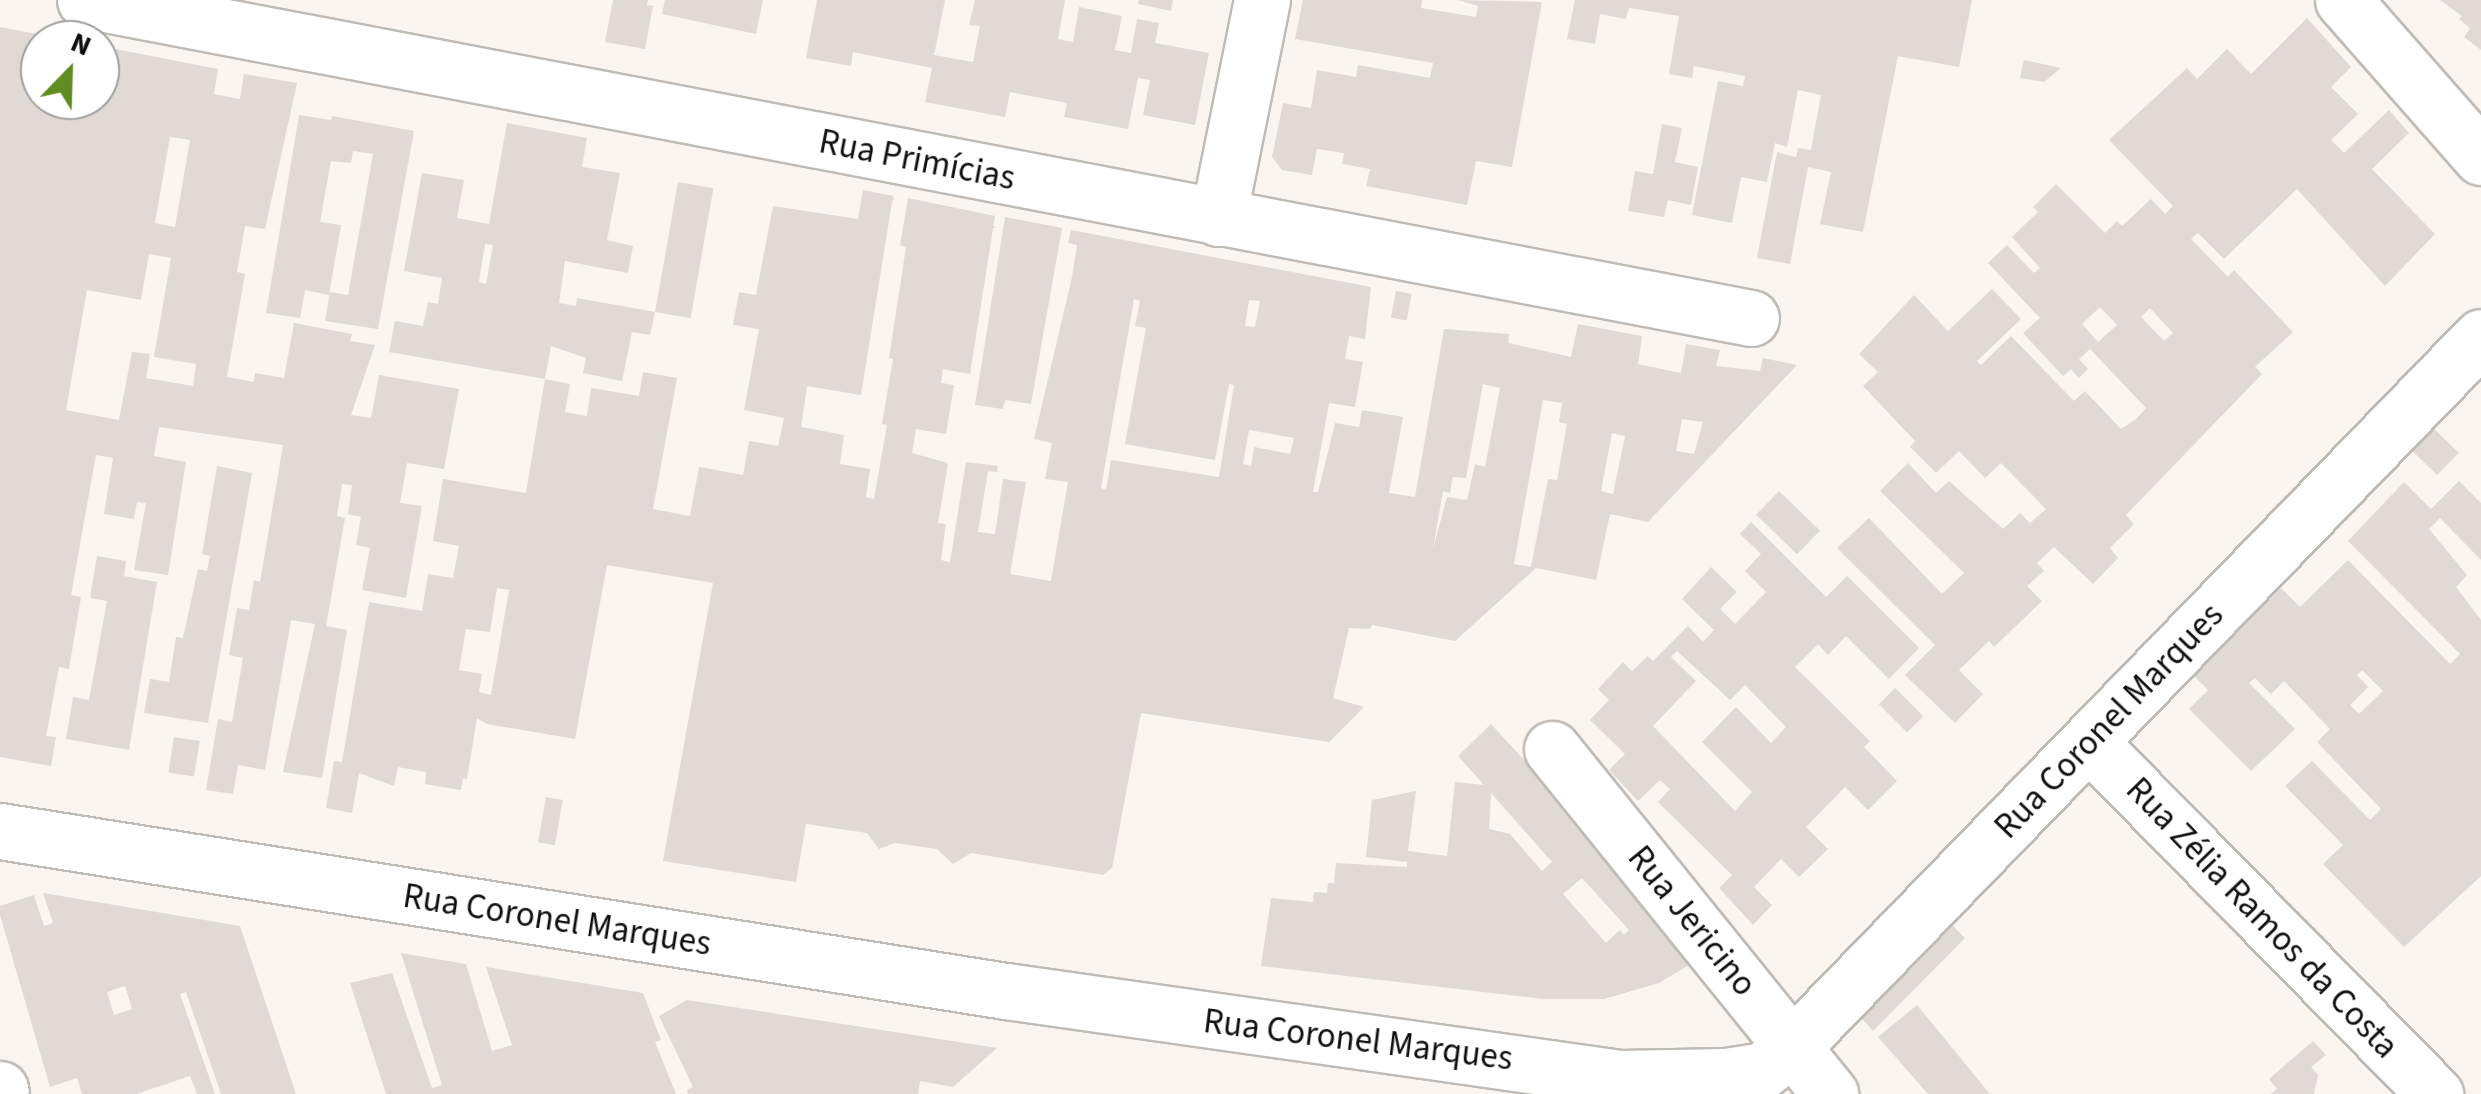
<!DOCTYPE html>
<meta charset="utf-8">
<style>
body{margin:0}
#map{position:relative;width:2481px;height:1094px;overflow:hidden;background:#faf5f0;font-family:"Source Sans 3",sans-serif}
div>[style]{position:absolute}
[style*='--x']{left:calc(var(--x)*1px);top:calc(var(--y)*1px);width:calc(var(--w)*1px);rotate:calc(var(--a)*1deg)}
.building>*{inset:0;background:#e0d9d6;transform-origin:0 0}
.roads{filter:drop-shadow(2px 0 #bfbbb6) drop-shadow(-2px 0 #bfbbb6) drop-shadow(0 2px #bfbbb6) drop-shadow(0 -2px #bfbbb6)}
.street>*{height:55px;margin:-27.5px;padding:0 27.5px;transform-origin:27.5px;border-radius:27.5px;background:#fff}
span{translate:-50% -50%;white-space:nowrap;text-align:center;line-height:1.15;-webkit-text-stroke:9px #fff;paint-order:stroke}
.street-label{font-size:35px;color:#100f0d}
.north{position:absolute;left:20px;top:20px;width:100px;height:100px;box-sizing:border-box;background:#fff;border:2px solid #9f9f9e;border-radius:50%;rotate:23deg;font-size:28px;font-weight:700;line-height:40px;text-align:center;color:#100f0d}
.north::after{content:'';display:block;margin:auto;width:35px;height:45px;background:#5f8d21;clip-path:polygon(50% 0,100% 100%,50% 72%,0 100%)}
</style>
<div id="map">
<div class="building">
<div style="clip-path:polygon(613px 0,648px 0,647px 5px,653px 6px,645px 49px,605px 42px)"></div>
<div style="clip-path:polygon(665px 0,763px 0,756px 34px,662px 14px)"></div>
<div style="clip-path:polygon(817px 0,945px 0,934px 55px,973px 62px,980px 26px,969px 25px,975px 0,1065px 0,1058px 39px,1073px 42px,1079px 7px,1122px 16px,1115px 50px,1131px 53px,1137px 19px,1159px 23px,1155px 43px,1209px 53px,1195px 125px,1143px 115px,1150px 80px,1138px 78px,1128px 129px,1064px 117px,1067px 103px,1010px 92px,1005px 117px,925px 102px,932px 68px,853px 52px,851px 66px,806px 58px)"></div>
<div style="clip-path:polygon(1139px 0,1173px 0,1171px 11px,1138px 4px)"></div>
<div style="clip-path:polygon(1303px 0,1422px 0,1421px 8px,1476px 17px,1478px 6px,1458px 0,1542px 2px,1512px 167px,1476px 161px,1467px 205px,1366px 186px,1370px 169px,1342px 164px,1344px 153px,1317px 149px,1312px 175px,1282px 170px,1272px 157px,1283px 103px,1311px 108px,1317px 70px,1356px 77px,1358px 65px,1430px 78px,1433px 63px,1295px 39px)"></div>
<div style="clip-path:polygon(1575px 0,1972px 0,1959px 67px,1898px 56px,1863px 232px,1820px 224px,1831px 172px,1808px 167px,1790px 264px,1757px 258px,1777px 152px,1796px 157px,1798px 148px,1811px 150px,1821px 95px,1798px 90px,1787px 147px,1775px 143px,1767px 182px,1741px 177px,1732px 223px,1692px 215px,1718px 81px,1743px 86px,1745px 76px,1694px 66px,1692px 78px,1669px 74px,1679px 16px,1629px 8px,1626px 19px,1600px 14px,1595px 44px,1567px 39px)"></div>
<div style="clip-path:polygon(2440px 0,2481px 0,2481px 50px,2464px 37px,2470px 28px,2459px 19px,2462px 16px)"></div>
<div style="clip-path:polygon(evenodd,2307px 18px,2351px 67px,2331px 87px,2358px 114px,2331px 140px,2344px 153px,2389px 110px,2409px 133px,2372px 169px,2435px 234px,2385px 286px,2297px 189px,2224px 259px,2198px 233px,2191px 239px,2228px 277px,2234px 270px,2293px 332px,2255px 367px,2262px 374px,2126px 515px,2134px 524px,2110px 548px,2118px 558px,2093px 584px,2054px 547px,2037px 563px,2044px 571px,2027px 586px,2042px 601px,1994px 647px,1989px 641px,1959px 670px,1983px 694px,1955px 723px,1905px 675px,1935px 645px,1837px 548px,1869px 518px,1942px 594px,1964px 573px,1880px 491px,1908px 463px,1936px 493px,1949px 481px,2003px 529px,2020px 513px,2030px 523px,2046px 509px,2001px 463px,1985px 478px,1959px 451px,1936px 473px,1910px 447px,1915px 441px,1863px 386px,1878px 372px,1859px 354px,1914px 295px,1948px 331px,1992px 289px,2021px 319px,1977px 361px,1981px 365px,2011px 336px,2074px 401px,2085px 391px,2121px 429px,2136px 419px,2146px 408px,2090px 349px,2079px 359px,2088px 369px,2079px 378px,2071px 369px,2063px 376px,2023px 333px,2040px 318px,1988px 263px,2007px 245px,2034px 273px,2040px 268px,2012px 237px,2038px 212px,2033px 207px,2056px 184px,2105px 233px,2117px 221px,2122px 226px,2151px 199px,2165px 214px,2173px 206px,2109px 140px,2187px 68px,2197px 79px,2227px 49px,2251px 74px,2307px 18px,2100px 307px,2117px 325px,2098px 342px,2082px 324px,2100px 307px,2307px 18px,2150px 308px,2173px 333px,2164px 341px,2141px 317px,2150px 308px)"></div>
<div style="clip-path:polygon(evenodd,0 27px,58px 38px,40px 40px,40px 100px,100px 100px,100px 46px,218px 69px,214px 94px,240px 99px,244px 74px,297px 83px,265px 229px,245px 226px,237px 272px,245px 274px,227px 377px,254px 382px,255px 373px,284px 378px,294px 323px,352px 334px,350px 341px,375px 345px,351px 415px,371px 418px,379px 375px,459px 389px,444px 469px,407px 463px,400px 503px,422px 506px,406px 598px,362px 590px,370px 548px,356px 545px,361px 517px,348px 514px,352px 485px,342px 484px,337px 516px,345px 518px,326px 626px,347px 630px,322px 778px,283px 772px,315px 624px,291px 620px,265px 770px,238px 765px,233px 794px,206px 790px,218px 719px,232px 722px,243px 658px,229px 655px,237px 608px,249px 610px,254px 580px,260px 582px,283px 445px,159px 427px,154px 456px,186px 462px,168px 575px,134px 570px,146px 503px,137px 502px,134px 519px,104px 514px,113px 458px,96px 455px,71px 595px,81px 597px,69px 669px,59px 667px,46px 736px,56px 737px,51px 766px,0 757px,0 27px,170px 137px,190px 140px,175px 227px,155px 223px,170px 137px,0 27px,149px 254px,171px 258px,154px 357px,196px 364px,193px 386px,146px 378px,150px 354px,132px 352px,119px 420px,66px 410px,87px 290px,141px 300px,149px 254px)"></div>
<div style="clip-path:polygon(2024px 60px,2061px 68px,2044px 82px,2020px 78px)"></div>
<div style="clip-path:polygon(299px 115px,331px 120px,332px 116px,414px 131px,378px 329px,325px 321px,330px 292px,348px 295px,373px 154px,353px 151px,351px 163px,331px 161px,320px 222px,341px 225px,329px 295px,305px 290px,300px 318px,266px 313px)"></div>
<div style="clip-path:polygon(evenodd,507px 123px,587px 138px,582px 167px,620px 173px,607px 240px,633px 246px,628px 273px,565px 261px,559px 303px,576px 306px,577px 298px,655px 312px,650px 335px,632px 332px,622px 381px,583px 373px,586px 358px,551px 346px,545px 379px,389px 352px,395px 321px,423px 326px,428px 302px,438px 304px,442px 278px,404px 271px,422px 173px,464px 180px,457px 218px,489px 224px,507px 123px,485px 244px,493px 245px,486px 284px,479px 282px,485px 244px)"></div>
<div style="clip-path:polygon(1662px 124px,1682px 128px,1675px 162px,1698px 167px,1691px 205px,1668px 200px,1664px 217px,1628px 211px,1635px 171px,1653px 174px)"></div>
<div style="left:678px;top:182px;width:36px;height:132px;rotate:10deg"></div>
<div style="clip-path:polygon(evenodd,863px 190px,893px 196px,861px 395px,807px 386px,801px 427px,844px 435px,840px 464px,870px 469px,866px 497px,874px 499px,887px 425px,882px 424px,893px 359px,889px 358px,906px 247px,900px 245px,908px 198px,995px 216px,970px 374px,943px 369px,941px 383px,954px 385px,946px 434px,916px 429px,912px 453px,948px 463px,938px 523px,946px 524px,941px 560px,950px 562px,966px 462px,998px 466px,997px 472px,988px 471px,978px 532px,995px 534px,1003px 479px,1026px 482px,1010px 574px,1051px 581px,1068px 482px,1045px 479px,1052px 443px,1034px 439px,1072px 277px,1077px 245px,1068px 243px,1071px 230px,1371px 287px,1365px 339px,1349px 336px,1345px 359px,1363px 362px,1355px 407px,1329px 403px,1313px 492px,1318px 492px,1335px 423px,1359px 427px,1362px 410px,1403px 417px,1389px 493px,1415px 497px,1444px 329px,1509px 334px,1508px 343px,1571px 357px,1578px 324px,1642px 336px,1638px 364px,1681px 373px,1686px 344px,1720px 350px,1716px 366px,1760px 371px,1763px 358px,1797px 365px,1648px 522px,1610px 514px,1596px 580px,1536px 568px,1455px 641px,1372px 625px,1370px 629px,1349px 628px,1333px 698px,1364px 707px,1329px 742px,1141px 713px,1112px 868px,1103px 875px,971px 853px,953px 864px,937px 849px,895px 843px,879px 849px,867px 833px,806px 824px,796px 882px,663px 861px,713px 583px,607px 565px,575px 739px,487px 724px,477px 718px,467px 779px,463px 778px,461px 790px,425px 784px,426px 772px,398px 767px,394px 786px,359px 773px,352px 813px,326px 808px,334px 761px,342px 762px,369px 602px,422px 611px,428px 574px,453px 578px,459px 546px,433px 541px,443px 479px,526px 493px,545px 379px,570px 384px,565px 412px,587px 416px,591px 388px,639px 396px,643px 372px,677px 378px,653px 509px,690px 516px,699px 467px,743px 475px,749px 441px,778px 446px,784px 418px,744px 410px,759px 329px,733px 325px,739px 292px,756px 295px,773px 206px,858px 219px,863px 190px,1134px 299px,1140px 301px,1135px 326px,1146px 328px,1125px 444px,1215px 460px,1229px 384px,1234px 385px,1219px 477px,1111px 460px,1106px 490px,1101px 488px,1134px 299px,863px 190px,1249px 300px,1260px 301px,1255px 327px,1245px 326px,1249px 300px,863px 190px,1483px 384px,1500px 388px,1485px 467px,1475px 464px,1467px 500px,1447px 497px,1433px 549px,1443px 491px,1450px 493px,1453px 477px,1466px 478px,1483px 384px,863px 190px,1543px 400px,1562px 403px,1559px 422px,1567px 424px,1557px 480px,1548px 479px,1531px 567px,1514px 564px,1543px 400px,863px 190px,1682px 419px,1703px 422px,1694px 454px,1676px 451px,1682px 419px,863px 190px,1249px 430px,1294px 438px,1290px 454px,1254px 447px,1251px 466px,1243px 464px,1249px 430px,863px 190px,1612px 433px,1625px 436px,1613px 494px,1601px 491px,1612px 433px,863px 190px,497px 588px,509px 590px,491px 695px,479px 692px,482px 674px,459px 670px,466px 629px,490px 632px,497px 588px)"></div>
<div style="clip-path:polygon(1005px 217px,1062px 228px,1031px 404px,1005px 400px,1003px 409px,975px 405px)"></div>
<div style="left:1396px;top:291px;width:16px;height:27px;rotate:11deg"></div>
<div style="left:2430px;top:425px;width:40px;height:31px;rotate:44deg"></div>
<div style="clip-path:polygon(217px 466px,252px 473px,208px 723px,144px 713px,150px 679px,169px 682px,176px 637px,183px 638px,198px 569px,207px 571px,210px 556px,202px 554px)"></div>
<div style="clip-path:polygon(evenodd,2459px 481px,2481px 503px,2481px 560px,2440px 518px,2429px 529px,2467px 575px,2456px 587px,2481px 620px,2481px 876px,2404px 947px,2323px 864px,2343px 845px,2285px 786px,2312px 761px,2370px 820px,2381px 809px,2317px 742px,2330px 729px,2284px 681px,2271px 694px,2255px 678px,2249px 683px,2295px 729px,2251px 771px,2189px 709px,2208px 690px,2185px 667px,2229px 624px,2236px 632px,2281px 588px,2300px 607px,2348px 560px,2450px 664px,2460px 654px,2348px 541px,2404px 482px,2431px 509px,2459px 481px,2362px 670px,2383px 691px,2359px 714px,2350px 705px,2368px 687px,2357px 675px,2362px 670px)"></div>
<div style="left:1779px;top:491px;width:57px;height:33px;rotate:44deg"></div>
<div style="clip-path:polygon(evenodd,1751px 522px,1826px 597px,1847px 576px,1919px 648px,1889px 679px,1846px 636px,1828px 655px,1818px 644px,1795px 667px,1870px 741px,1864px 747px,1897px 781px,1868px 810px,1845px 787px,1806px 827px,1828px 849px,1799px 877px,1781px 859px,1754px 887px,1772px 905px,1753px 925px,1719px 888px,1732px 875px,1658px 802px,1670px 789px,1660px 780px,1638px 801px,1609px 770px,1625px 754px,1590px 720px,1609px 700px,1598px 689px,1623px 662px,1632px 671px,1648px 656px,1653px 661px,1688px 626px,1703px 642px,1714px 630px,1682px 599px,1711px 567px,1737px 592px,1720px 609px,1735px 624px,1766px 592px,1745px 571px,1761px 554px,1740px 534px,1751px 522px,1677px 651px,1730px 700px,1745px 685px,1786px 727px,1771px 743px,1736px 707px,1702px 742px,1752px 792px,1735px 811px,1653px 726px,1696px 681px,1671px 657px,1677px 651px)"></div>
<div style="clip-path:polygon(97px 556px,126px 561px,124px 576px,157px 582px,129px 750px,66px 739px,73px 697px,89px 700px,107px 601px,90px 598px)"></div>
<div style="left:1895px;top:688px;width:40px;height:23px;rotate:45deg"></div>
<div style="clip-path:polygon(evenodd,1491px 724px,1704px 956px,1659px 983px,1604px 999px,1544px 999px,1261px 966px,1271px 898px,1313px 902px,1314px 892px,1327px 893px,1328px 883px,1334px 883px,1336px 863px,1407px 867px,1407px 862px,1366px 857px,1372px 800px,1416px 791px,1408px 851px,1447px 856px,1455px 782px,1484px 785px,1458px 756px,1491px 724px,1491px 793px,1552px 862px,1542px 871px,1510px 834px,1489px 829px,1491px 793px,1491px 724px,1582px 878px,1629px 930px,1624px 935px,1620px 930px,1606px 943px,1563px 894px,1582px 878px)"></div>
<div style="left:174px;top:737px;width:26px;height:36px;rotate:9deg"></div>
<div style="left:546px;top:797px;width:17px;height:46px;rotate:10deg"></div>
<div style="clip-path:polygon(evenodd,43px 893px,240px 926px,296px 1094px,221px 1094px,186px 992px,180px 994px,215px 1094px,197px 1094px,190px 1076px,136px 1094px,82px 1094px,77px 1078px,50px 1087px,0 915px,0 906px,34px 895px,44px 926px,53px 923px,43px 893px,125px 986px,132px 1009px,114px 1015px,107px 992px,125px 986px)"></div>
<div style="clip-path:polygon(1937px 910px,1965px 938px,1873px 1031px,1855px 1011px)"></div>
<div style="clip-path:polygon(401px 953px,466px 964px,492px 1051px,512px 1045px,486px 967px,643px 993px,661px 1040px,655px 1042px,676px 1094px,386px 1094px,350px 983px,392px 973px,432px 1088px,442px 1085px)"></div>
<div style="clip-path:polygon(687px 1000px,843px 1024px,997px 1048px,953px 1087px,920px 1081px,918px 1094px,688px 1094px,687px 1090px,693px 1087px,659px 1016px)"></div>
<div style="clip-path:polygon(1917px 1005px,1990px 1094px,1928px 1094px,1878px 1037px)"></div>
<div style="clip-path:polygon(2313px 1041px,2326px 1055px,2311px 1067px,2318px 1075px,2314px 1094px,2271px 1094px,2277px 1089px,2269px 1079px)"></div>
</div>
<div class="roads">
<div class="street">
<div style="--x:85;--y:0;--w:1696;--a:10.81"></div>
<div style="--x:2343;--y:0;--w:209;--a:48.7"></div>
<div style="--x:1218;--y:218;--w:222;--a:-78.6"></div>
<div style="--x:2089;--y:742;--w:494;--a:45.5"></div>
<div style="--x:1552;--y:749;--w:443;--a:51.1"></div>
<div style="--x:0;--y:831;--w:1019;--a:9.04"></div>
<div style="--x:1006;--y:991;--w:620;--a:8.06"></div>
<div style="--x:1620;--y:1078;--w:106;--a:-1.1"></div>
<div style="--x:1726;--y:1076;--w:37;--a:-9"></div>
<div style="--x:1763;--y:1070;--w:37;--a:-38"></div>
<div style="--x:1792;--y:1047;--w:989;--a:-45.86"></div>
<div style="--x:0;--y:1089;--w:5;--a:79"></div>
</div>
</div>
<div class="street-label">
<span style="left:917px;top:160px;rotate:11deg">Rua Primícias</span>
<span style="left:2109px;top:721px;rotate:-46deg">Rua Coronel Marques</span>
<span style="left:2262px;top:918px;rotate:46deg">Rua Zélia Ramos da Costa</span>
<span style="left:557px;top:920px;rotate:9deg">Rua Coronel Marques</span>
<span style="left:1692px;top:921px;rotate:51deg">Rua Jericino</span>
<span style="left:1358px;top:1040px;rotate:7deg">Rua Coronel Marques</span>
</div>
<div class="north">N</div>
</div>
